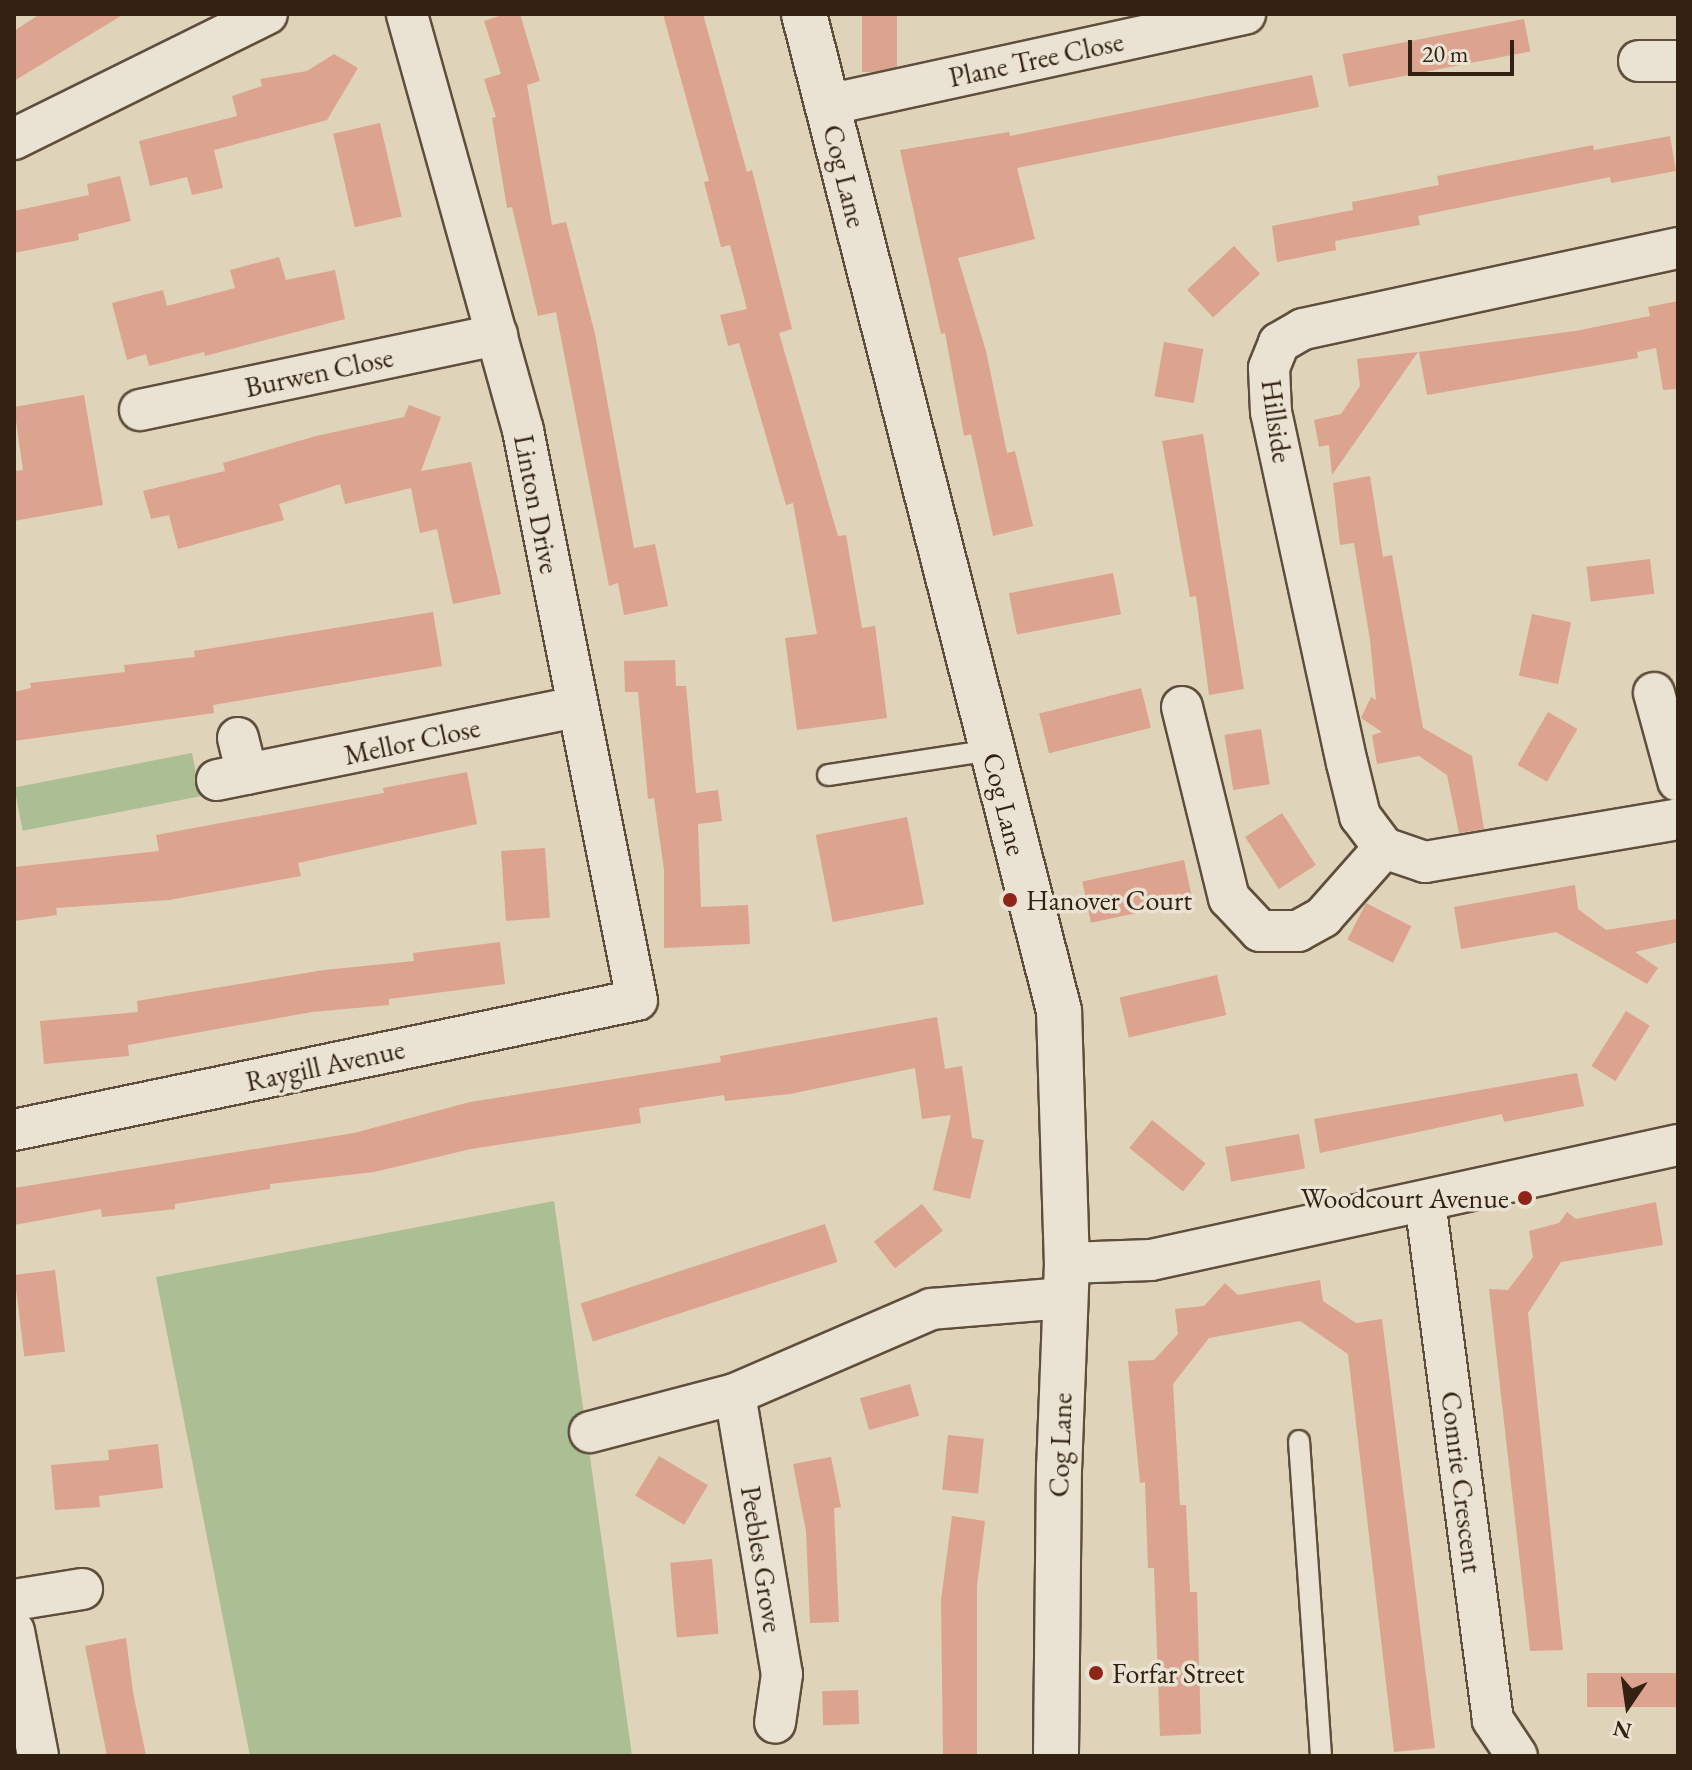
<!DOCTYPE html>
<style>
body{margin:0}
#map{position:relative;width:1692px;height:1770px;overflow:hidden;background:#dfd3b9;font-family:"EB Garamond",serif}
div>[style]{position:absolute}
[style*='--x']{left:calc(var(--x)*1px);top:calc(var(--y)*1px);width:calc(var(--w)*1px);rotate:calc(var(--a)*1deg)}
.green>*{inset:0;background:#abbe94;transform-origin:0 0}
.building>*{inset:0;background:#dca38f;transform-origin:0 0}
.roads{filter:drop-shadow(2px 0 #5e4e3b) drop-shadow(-2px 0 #5e4e3b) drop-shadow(0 2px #5e4e3b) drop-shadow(0 -2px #5e4e3b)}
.service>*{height:20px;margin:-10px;padding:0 10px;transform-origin:10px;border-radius:10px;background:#eae2d2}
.minor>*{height:40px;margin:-20px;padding:0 20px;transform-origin:20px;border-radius:20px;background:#eae2d2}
.tertiary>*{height:44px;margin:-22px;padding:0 22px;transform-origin:22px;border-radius:22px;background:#eae2d2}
.dots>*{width:22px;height:22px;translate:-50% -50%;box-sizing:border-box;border:4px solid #eae2d2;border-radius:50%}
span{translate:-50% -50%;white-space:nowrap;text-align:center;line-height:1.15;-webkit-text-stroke:7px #eae2d2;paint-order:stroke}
.street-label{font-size:28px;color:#332111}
.poi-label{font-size:28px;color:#332111}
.left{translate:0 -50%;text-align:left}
.right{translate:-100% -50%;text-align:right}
.frame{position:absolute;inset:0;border:16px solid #332111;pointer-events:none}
.north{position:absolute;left:1588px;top:1666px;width:80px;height:80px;-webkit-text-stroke:6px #eae2d2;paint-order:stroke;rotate:193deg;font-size:22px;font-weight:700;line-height:32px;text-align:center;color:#332111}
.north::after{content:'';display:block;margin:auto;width:28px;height:36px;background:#332111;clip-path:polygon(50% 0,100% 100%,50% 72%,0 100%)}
.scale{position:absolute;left:1408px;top:40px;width:106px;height:36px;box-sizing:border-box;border:4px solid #332111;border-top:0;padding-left:10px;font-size:24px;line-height:28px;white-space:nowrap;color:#332111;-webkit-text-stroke:6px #eae2d2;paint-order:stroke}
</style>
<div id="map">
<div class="green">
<div style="left:192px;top:753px;width:44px;height:181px;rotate:79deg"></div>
<div style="clip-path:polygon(554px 1201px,632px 1756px,250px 1756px,156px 1277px)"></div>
</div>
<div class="building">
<div style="clip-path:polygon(40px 14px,124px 14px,14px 81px,14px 31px)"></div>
<div style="clip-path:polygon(505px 14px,520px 14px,540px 81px,527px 85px,552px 225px,566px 222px,595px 334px,634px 548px,655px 544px,668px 606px,624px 615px,618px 583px,609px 586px,556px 312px,538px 316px,512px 207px,507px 208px,492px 118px,496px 117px,484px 79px,501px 74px,484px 21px)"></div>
<div style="clip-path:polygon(663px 14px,703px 14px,747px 172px,752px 170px,792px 329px,779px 333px,838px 536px,846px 535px,862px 628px,875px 626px,887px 718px,797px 730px,785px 638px,817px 634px,793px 503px,786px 505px,739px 343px,728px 346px,720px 315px,747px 309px,730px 245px,721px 247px,704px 182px,709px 181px)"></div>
<div style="left:862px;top:14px;width:35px;height:58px"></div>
<div style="left:1524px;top:19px;width:33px;height:185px;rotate:79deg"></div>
<div style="clip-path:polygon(334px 54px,358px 68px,327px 120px,214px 150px,223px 188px,192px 195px,187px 177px,150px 186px,139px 141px,237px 116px,232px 96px,262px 86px,260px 79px,307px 71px)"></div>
<div style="clip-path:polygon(1312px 75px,1319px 107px,1017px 168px,1035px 239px,958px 258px,986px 351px,1007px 453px,1015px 451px,1033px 526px,993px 536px,971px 434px,964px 436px,945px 333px,941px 334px,900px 150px,1009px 132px,1010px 136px)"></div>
<div style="left:380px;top:123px;width:96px;height:48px;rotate:77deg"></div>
<div style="clip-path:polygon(1670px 136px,1676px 171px,1611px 183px,1610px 177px,1418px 216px,1420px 225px,1335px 241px,1336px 250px,1277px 262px,1272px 226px,1353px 210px,1352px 202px,1439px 185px,1437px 176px,1593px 145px,1594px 150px)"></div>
<div style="clip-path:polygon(120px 176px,131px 221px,78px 234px,79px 240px,14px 253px,14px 211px,89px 195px,87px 184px)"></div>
<div style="left:1234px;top:246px;width:38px;height:64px;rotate:47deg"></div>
<div style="clip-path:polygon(279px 257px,286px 280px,335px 270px,345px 319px,205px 356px,204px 352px,149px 366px,146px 354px,127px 360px,112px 303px,163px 290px,167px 306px,235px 288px,230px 270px)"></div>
<div style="clip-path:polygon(1678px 301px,1678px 389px,1663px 390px,1656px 348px,1637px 352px,1638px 358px,1427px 395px,1419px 352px,1575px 331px,1650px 316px,1648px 307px)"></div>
<div style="left:1164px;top:342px;width:40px;height:55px;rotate:10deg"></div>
<div style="clip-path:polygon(1418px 352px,1332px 475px,1329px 445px,1319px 447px,1314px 420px,1341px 414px,1360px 386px,1357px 359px)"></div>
<div style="clip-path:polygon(84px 395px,103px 505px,14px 521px,14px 471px,23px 470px,14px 407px)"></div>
<div style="clip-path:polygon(409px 405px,441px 417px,421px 471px,471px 462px,501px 594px,453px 604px,437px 529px,420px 533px,411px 488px,345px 504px,340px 484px,279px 504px,284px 520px,178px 549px,169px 515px,151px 519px,143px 491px,225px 471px,223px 463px,316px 436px,404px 417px)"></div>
<div style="clip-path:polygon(1203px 434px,1244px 689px,1209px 695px,1196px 596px,1190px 597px,1162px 441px)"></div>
<div style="clip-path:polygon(1370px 476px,1383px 557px,1392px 555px,1423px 728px,1472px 756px,1484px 829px,1459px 833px,1447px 775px,1419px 756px,1377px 764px,1372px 735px,1382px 732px,1361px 718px,1371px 697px,1376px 700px,1370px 640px,1354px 543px,1340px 545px,1333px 483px)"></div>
<div style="left:1650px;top:559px;width:35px;height:64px;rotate:83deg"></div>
<div style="left:1113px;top:573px;width:42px;height:106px;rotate:79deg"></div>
<div style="clip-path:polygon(433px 612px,442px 666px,213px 705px,214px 713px,14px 741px,14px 692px,31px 688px,30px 683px,125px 672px,124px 665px,195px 657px,194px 651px)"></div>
<div style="left:1532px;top:614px;width:40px;height:63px;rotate:12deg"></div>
<div style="clip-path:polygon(675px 660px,676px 686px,686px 686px,696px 793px,718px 790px,722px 821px,698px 824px,701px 907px,748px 905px,750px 944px,664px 948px,664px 870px,654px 798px,648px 799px,638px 692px,625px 692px,624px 661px)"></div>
<div style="left:1141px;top:688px;width:41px;height:105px;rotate:76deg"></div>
<div style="left:1548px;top:712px;width:34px;height:61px;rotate:30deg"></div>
<div style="left:1261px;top:729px;width:56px;height:37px;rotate:81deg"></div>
<div style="clip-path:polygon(467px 772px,477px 824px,298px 863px,301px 876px,169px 900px,56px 908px,57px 915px,14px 921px,14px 867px,159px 851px,156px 835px,384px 793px,383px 788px)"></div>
<div style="left:1282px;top:813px;width:62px;height:44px;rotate:57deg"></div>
<div style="left:907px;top:817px;width:89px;height:93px;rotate:79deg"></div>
<div style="left:545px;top:848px;width:70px;height:44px;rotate:86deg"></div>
<div style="left:1184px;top:860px;width:42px;height:104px;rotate:78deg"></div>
<div style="clip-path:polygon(1575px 885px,1578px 909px,1606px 930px,1677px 919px,1678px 942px,1635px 952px,1658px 968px,1647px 984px,1556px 932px,1461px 949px,1454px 907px)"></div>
<div style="left:1366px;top:903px;width:51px;height:41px;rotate:27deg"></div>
<div style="clip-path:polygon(500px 942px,505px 984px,389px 999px,389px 1005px,312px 1012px,128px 1045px,129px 1056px,44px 1064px,40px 1021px,138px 1012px,137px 1001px,324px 970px,414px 961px,413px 953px)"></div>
<div style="left:1217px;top:975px;width:41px;height:100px;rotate:77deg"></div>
<div style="left:1626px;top:1011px;width:28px;height:65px;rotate:32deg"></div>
<div style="clip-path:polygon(937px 1017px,945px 1069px,962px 1066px,972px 1138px,984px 1140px,970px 1199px,933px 1190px,951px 1115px,922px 1119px,915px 1068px,790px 1094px,725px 1101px,724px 1095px,639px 1108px,641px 1123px,471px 1149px,374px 1172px,270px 1184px,270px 1189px,175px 1204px,175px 1209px,102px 1217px,101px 1209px,14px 1225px,14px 1188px,354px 1133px,470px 1102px,721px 1062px,720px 1056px)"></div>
<div style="clip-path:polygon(1577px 1073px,1584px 1106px,1504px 1122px,1502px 1114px,1320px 1153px,1314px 1119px)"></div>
<div style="left:1152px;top:1120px;width:69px;height:36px;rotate:39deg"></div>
<div style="left:1299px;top:1134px;width:35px;height:75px;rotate:80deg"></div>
<div style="clip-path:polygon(1656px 1202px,1663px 1245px,1561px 1262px,1528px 1313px,1563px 1650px,1530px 1651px,1489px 1289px,1508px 1290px,1533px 1257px,1529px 1231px,1559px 1223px,1567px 1212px,1576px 1219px)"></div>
<div style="left:922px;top:1204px;width:34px;height:61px;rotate:52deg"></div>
<div style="left:825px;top:1224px;width:40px;height:257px;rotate:72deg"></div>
<div style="left:55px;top:1270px;width:82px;height:41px;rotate:83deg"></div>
<div style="clip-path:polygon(1320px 1280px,1323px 1301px,1356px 1323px,1382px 1319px,1435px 1748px,1394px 1752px,1348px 1354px,1300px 1321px,1209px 1338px,1173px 1384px,1180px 1505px,1186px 1505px,1190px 1592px,1197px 1592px,1201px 1734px,1160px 1736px,1154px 1568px,1148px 1568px,1145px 1482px,1140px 1483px,1128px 1361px,1154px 1360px,1178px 1334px,1175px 1309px,1204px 1306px,1225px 1283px,1238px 1295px)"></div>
<div style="left:910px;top:1384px;width:33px;height:52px;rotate:74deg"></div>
<div style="left:948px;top:1435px;width:36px;height:55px;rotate:6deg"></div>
<div style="clip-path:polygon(158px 1444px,163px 1488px,99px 1496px,100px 1507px,55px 1510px,51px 1465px,109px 1460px,108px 1450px)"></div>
<div style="left:659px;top:1456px;width:57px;height:46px;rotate:31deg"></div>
<div style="clip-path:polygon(831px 1457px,841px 1507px,834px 1508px,839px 1622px,810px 1623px,806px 1531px,793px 1464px)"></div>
<div style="clip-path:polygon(952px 1516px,985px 1521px,977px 1586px,977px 1756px,943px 1756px,941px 1600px)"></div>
<div style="left:712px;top:1559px;width:75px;height:42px;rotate:85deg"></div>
<div style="clip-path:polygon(126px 1638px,133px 1692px,146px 1756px,107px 1756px,85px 1646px)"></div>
<div style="left:1678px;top:1673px;width:34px;height:91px;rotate:90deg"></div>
<div style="left:858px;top:1690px;width:34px;height:36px;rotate:88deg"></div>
</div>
<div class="roads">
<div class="service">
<div style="--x:828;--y:775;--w:166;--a:-8.7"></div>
<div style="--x:1299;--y:1441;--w:316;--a:86"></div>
</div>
<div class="minor">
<div style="--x:1639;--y:61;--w:39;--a:0"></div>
<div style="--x:827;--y:105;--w:428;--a:-12.3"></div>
<div style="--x:14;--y:139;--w:282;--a:-26.3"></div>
<div style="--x:1678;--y:248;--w:384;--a:167.8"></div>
<div style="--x:1303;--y:329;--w:28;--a:150"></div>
<div style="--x:1279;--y:343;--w:27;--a:112"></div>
<div style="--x:1269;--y:368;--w:44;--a:87.4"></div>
<div style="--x:1271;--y:412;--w:359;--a:77.8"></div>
<div style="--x:1347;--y:763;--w:55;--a:76.2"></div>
<div style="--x:1360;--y:816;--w:40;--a:53"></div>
<div style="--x:1384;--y:848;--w:43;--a:18.9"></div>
<div style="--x:1425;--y:862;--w:257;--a:-9.6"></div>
<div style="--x:140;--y:410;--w:365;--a:-11.9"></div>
<div style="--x:1654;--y:693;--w:91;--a:74.7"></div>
<div style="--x:1182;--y:707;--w:197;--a:76.2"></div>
<div style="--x:1229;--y:898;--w:45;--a:46.8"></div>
<div style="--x:1260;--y:931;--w:38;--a:0"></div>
<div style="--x:1298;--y:931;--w:29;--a:-29"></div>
<div style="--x:1323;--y:917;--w:92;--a:-48.5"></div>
<div style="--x:238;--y:738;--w:37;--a:76"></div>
<div style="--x:217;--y:780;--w:367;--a:-11.5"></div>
<div style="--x:14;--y:1130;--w:636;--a:-11.79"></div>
<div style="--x:637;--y:1000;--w:581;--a:-101.31"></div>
<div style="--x:523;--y:430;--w:432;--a:-105.6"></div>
<div style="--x:1425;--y:1201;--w:523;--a:82.54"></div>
<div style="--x:1493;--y:1720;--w:43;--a:56.3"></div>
<div style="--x:1067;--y:1263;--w:84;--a:-2"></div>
<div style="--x:1151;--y:1260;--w:539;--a:-12.31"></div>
<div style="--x:735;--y:1394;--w:284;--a:80.5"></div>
<div style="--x:782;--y:1674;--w:49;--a:98.1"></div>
<div style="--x:590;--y:1432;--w:150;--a:-14.7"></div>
<div style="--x:735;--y:1394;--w:214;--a:-23.4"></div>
<div style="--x:931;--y:1309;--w:135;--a:-4.7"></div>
<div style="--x:14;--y:1600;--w:69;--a:-9.2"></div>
<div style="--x:14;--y:1631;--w:127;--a:79.1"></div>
</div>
<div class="tertiary">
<div style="--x:804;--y:14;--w:1029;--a:75.65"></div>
<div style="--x:1059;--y:1011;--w:252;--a:88.2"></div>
<div style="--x:1067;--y:1263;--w:204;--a:92.2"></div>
<div style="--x:1059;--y:1467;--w:289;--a:90.6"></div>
</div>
</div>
<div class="dots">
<div style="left:1010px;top:900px;background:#8f2418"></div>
<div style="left:1525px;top:1198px;background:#8f2418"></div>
<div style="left:1096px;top:1673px;background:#8f2418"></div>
</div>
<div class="street-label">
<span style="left:1036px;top:59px;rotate:-12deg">Plane Tree Close</span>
<span style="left:845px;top:176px;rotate:76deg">Cog Lane</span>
<span style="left:319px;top:372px;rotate:-12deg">Burwen Close</span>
<span style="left:1277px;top:421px;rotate:82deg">Hillside</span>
<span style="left:537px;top:504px;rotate:79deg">Linton Drive</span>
<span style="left:412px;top:741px;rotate:-12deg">Mellor Close</span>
<span style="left:1005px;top:804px;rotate:76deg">Cog Lane</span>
<span style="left:325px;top:1065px;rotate:-12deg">Raygill Avenue</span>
<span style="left:1060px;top:1445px;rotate:-88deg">Cog Lane</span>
<span style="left:1462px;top:1482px;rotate:83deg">Comrie Crescent</span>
<span style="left:762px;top:1559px;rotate:81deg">Peebles Grove</span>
</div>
<div class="poi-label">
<span class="left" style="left:1026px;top:900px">Hanover Court</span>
<span class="right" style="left:1509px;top:1198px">Woodcourt Avenue</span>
<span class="left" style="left:1112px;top:1673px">Forfar Street</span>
</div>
<div class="frame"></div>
<div class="north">N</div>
<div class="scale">20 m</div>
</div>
